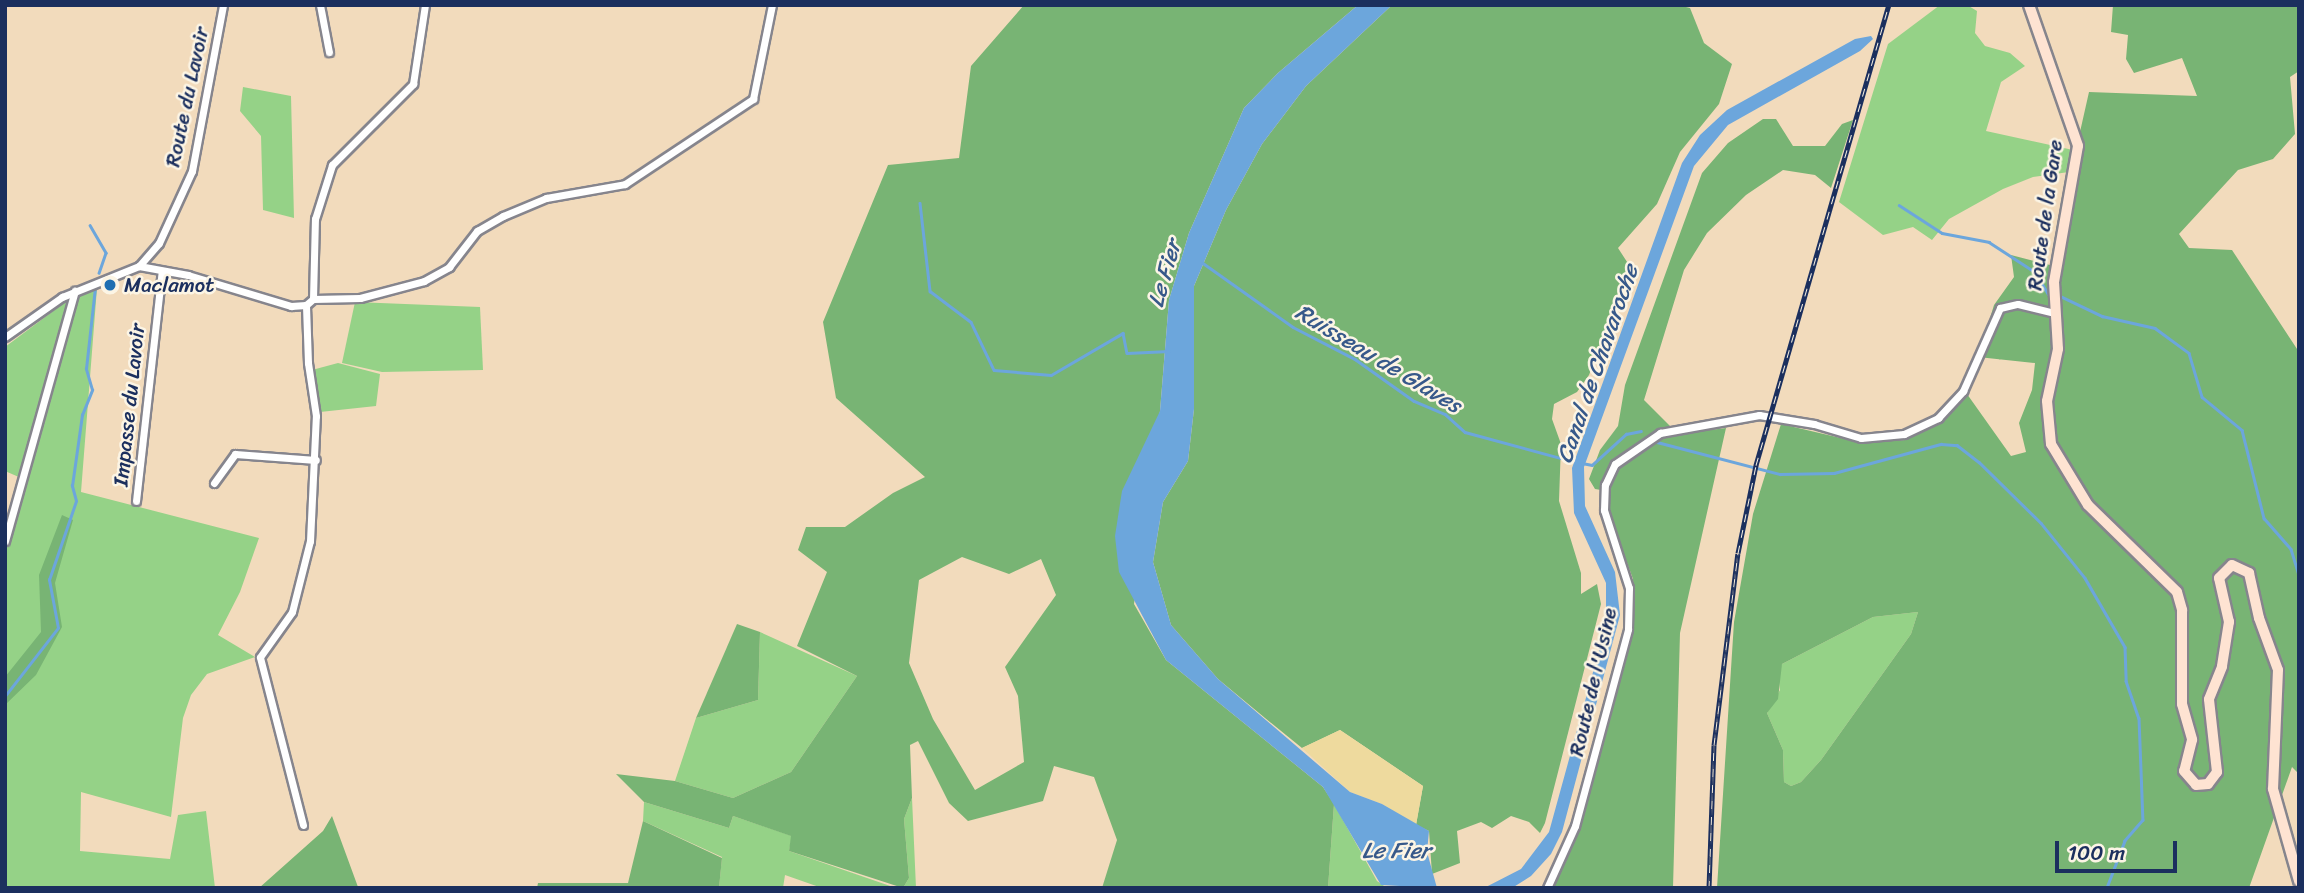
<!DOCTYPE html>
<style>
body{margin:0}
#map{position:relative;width:2304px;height:893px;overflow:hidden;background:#f2dbbc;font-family:Sriracha,sans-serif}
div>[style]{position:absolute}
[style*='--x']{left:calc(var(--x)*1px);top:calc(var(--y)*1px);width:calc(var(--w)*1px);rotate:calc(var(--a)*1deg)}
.green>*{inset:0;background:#95d287}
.forest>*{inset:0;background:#78b474}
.sand>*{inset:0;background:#eeda9e}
.water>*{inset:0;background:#6ca6dc}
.stream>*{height:2.5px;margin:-1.25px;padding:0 1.25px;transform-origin:1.25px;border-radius:1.25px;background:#6ca6dc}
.roads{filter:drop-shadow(2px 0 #86858d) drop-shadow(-2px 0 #86858d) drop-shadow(0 2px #86858d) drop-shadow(0 -2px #86858d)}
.street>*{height:7px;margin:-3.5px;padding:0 3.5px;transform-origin:3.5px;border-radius:3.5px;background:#fff}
.secondary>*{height:10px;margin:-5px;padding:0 5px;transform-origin:5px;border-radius:5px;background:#fee3d2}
.rail>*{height:5px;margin-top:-2.5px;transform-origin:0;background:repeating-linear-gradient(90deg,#fcf5e5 0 8px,#1b2f5e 0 16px);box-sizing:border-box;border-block:2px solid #1b2f5e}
.dots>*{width:19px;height:19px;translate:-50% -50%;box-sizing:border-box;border:4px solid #fcf5e5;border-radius:50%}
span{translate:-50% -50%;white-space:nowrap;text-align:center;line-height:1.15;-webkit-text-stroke:5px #fcf5e5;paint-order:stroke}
.street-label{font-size:21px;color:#1b2f5e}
.poi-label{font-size:21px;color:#1b2f5e}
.left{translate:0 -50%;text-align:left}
.water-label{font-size:23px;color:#37598a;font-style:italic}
.frame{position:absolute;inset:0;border:7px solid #1b2f5e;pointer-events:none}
.scale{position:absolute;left:2055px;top:841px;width:122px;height:32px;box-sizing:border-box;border:4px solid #1b2f5e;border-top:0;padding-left:9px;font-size:21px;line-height:24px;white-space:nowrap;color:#1b2f5e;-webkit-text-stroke:5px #fcf5e5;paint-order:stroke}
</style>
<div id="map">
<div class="green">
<div style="clip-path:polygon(1940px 5px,1967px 5px,1977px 11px,1975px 33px,1985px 46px,2010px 53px,2025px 66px,2001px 82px,1986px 131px,2073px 150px,2069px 172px,2033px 177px,2003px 189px,1949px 219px,1932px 240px,1913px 227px,1883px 235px,1839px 202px,1888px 44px)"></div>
<div style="clip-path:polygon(243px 87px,291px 96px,294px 218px,263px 210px,261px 136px,240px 111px)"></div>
<div style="clip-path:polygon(97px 288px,81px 492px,259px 538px,240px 592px,218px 635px,255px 657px,207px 674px,191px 695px,183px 718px,171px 817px,81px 792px,80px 851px,170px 859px,178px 815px,206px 811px,215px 888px,5px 888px,5px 551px,28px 481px,5px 471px,5px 347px,64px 303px)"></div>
<div style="clip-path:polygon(355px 302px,480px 307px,483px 370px,382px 372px,342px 363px)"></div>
<div style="clip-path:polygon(338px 363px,380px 374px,376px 406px,320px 412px,312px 370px)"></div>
<div style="clip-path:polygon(1918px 612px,1911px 634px,1821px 760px,1801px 782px,1791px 786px,1784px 782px,1783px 750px,1767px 713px,1780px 690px,1778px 671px,1782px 664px,1873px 617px)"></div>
<div style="clip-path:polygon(760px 632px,857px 676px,791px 772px,733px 798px,675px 781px,696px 718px,758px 700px)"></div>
<div style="clip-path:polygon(912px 798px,916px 888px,903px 888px,909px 878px,904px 819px)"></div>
<div style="clip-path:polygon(644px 802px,729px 828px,733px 816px,792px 836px,789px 851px,896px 888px,822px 888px,785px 875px,783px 888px,719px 888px,722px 857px,643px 821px)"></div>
<div style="clip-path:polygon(1334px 804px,1377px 881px,1387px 888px,1328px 888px)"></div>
</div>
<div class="forest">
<div style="clip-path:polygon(evenodd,1024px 5px,1358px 5px,1278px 73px,1244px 108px,1189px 233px,1169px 300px,1160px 411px,1134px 604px,1166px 660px,1323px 787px,1334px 804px,1328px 888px,1102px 888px,1117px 840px,1094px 777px,1054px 766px,1043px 801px,968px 821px,949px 803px,918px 741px,910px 745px,912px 798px,904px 819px,909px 878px,903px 888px,789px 851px,791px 836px,733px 816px,729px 828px,644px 802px,616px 774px,675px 781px,733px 798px,791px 772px,857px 676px,797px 646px,827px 572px,798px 550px,806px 527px,845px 527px,893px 493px,925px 477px,836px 398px,823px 322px,888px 165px,959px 158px,971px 66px,1024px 5px,962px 557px,1009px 574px,1041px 559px,1056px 595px,1005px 667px,1018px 696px,1024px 762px,975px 790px,933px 719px,909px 663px,919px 580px,962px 557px)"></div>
<div style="clip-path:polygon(1392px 5px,1678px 5px,1690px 8px,1704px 43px,1732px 64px,1719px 104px,1680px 152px,1657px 204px,1618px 248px,1631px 268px,1589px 375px,1577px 392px,1554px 404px,1552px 419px,1561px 444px,1559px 501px,1581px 573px,1581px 594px,1597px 584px,1601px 604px,1545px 823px,1540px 833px,1529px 822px,1511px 816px,1492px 828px,1481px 822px,1457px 831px,1460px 863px,1432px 874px,1429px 831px,1416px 825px,1423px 786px,1340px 730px,1302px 748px,1265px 718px,1218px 679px,1171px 625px,1153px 562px,1163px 502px,1188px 461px,1194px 409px,1194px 286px,1226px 210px,1262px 144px,1306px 86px)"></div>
<div style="clip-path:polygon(evenodd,2113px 5px,2299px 5px,2299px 71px,2290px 77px,2295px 134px,2273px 159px,2238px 170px,2179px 234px,2189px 248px,2232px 250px,2299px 352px,2299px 774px,2292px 767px,2249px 888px,1717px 888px,1734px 622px,1753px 514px,1781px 424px,1862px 443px,1905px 440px,1943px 421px,1967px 394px,2011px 456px,2026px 452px,2019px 423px,2032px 390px,2035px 363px,1978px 357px,1994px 305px,2014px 277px,2011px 255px,2050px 265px,2089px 92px,2197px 96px,2182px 58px,2134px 73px,2126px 59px,2128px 35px,2111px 32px,2113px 5px,1918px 612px,1911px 634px,1821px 760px,1801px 782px,1791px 786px,1784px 782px,1783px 750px,1767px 713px,1778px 699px,1782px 664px,1873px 617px,1918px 612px)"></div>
<div style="clip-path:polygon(1763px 119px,1776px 119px,1793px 146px,1825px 146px,1842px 124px,1853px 120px,1831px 188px,1815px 175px,1783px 170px,1746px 195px,1707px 233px,1684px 270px,1644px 400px,1678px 434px,1726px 428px,1680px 633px,1673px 888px,1552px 888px,1583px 807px,1626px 652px,1634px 601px,1633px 579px,1608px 511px,1607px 491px,1595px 489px,1589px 479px,1600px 450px,1618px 426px,1625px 385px,1702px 173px,1728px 143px)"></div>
<div style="clip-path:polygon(62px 515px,73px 520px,55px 583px,62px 627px,36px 675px,5px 705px,5px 677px,41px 632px,39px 575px)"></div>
<div style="clip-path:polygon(737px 624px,760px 632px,758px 700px,696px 718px)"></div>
<div style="clip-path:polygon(332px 816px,358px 887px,259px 888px,323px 831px)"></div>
<div style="clip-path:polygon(643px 821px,722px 858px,719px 888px,537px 888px,538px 883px,628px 883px)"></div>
</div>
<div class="sand">
<div style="clip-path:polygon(1340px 730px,1423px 786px,1416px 825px,1382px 804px,1350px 792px,1302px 748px)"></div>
</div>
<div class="water">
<div style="clip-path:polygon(1358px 5px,1392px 5px,1306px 86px,1262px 144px,1226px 210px,1194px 286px,1194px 409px,1188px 461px,1163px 502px,1153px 562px,1171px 625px,1218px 679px,1350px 792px,1382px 804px,1429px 831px,1427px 852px,1437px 888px,1381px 885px,1323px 787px,1166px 660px,1119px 572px,1115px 536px,1122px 491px,1160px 411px,1169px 300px,1189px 233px,1244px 108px,1278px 73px)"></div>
<div style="clip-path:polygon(1871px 36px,1873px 39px,1860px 51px,1728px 125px,1694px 166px,1584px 467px,1585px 506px,1615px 572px,1620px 615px,1562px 832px,1551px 854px,1531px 876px,1512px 888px,1484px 888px,1521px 869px,1549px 832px,1606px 625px,1606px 583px,1574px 513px,1572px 468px,1682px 163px,1700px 135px,1727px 110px,1855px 39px)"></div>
</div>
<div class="stream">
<div style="--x:920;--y:203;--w:89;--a:83.5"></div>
<div style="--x:930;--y:291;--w:51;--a:37.1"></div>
<div style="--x:971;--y:322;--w:53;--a:64.4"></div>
<div style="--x:994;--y:370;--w:57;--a:5"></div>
<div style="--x:1051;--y:375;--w:83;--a:-30.3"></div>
<div style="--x:1123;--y:333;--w:20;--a:79"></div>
<div style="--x:1127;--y:353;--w:42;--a:-2.7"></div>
<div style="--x:1899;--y:205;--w:51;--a:33.1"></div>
<div style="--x:1942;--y:233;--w:48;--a:10.8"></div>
<div style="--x:1989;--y:242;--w:55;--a:33.1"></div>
<div style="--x:2035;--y:272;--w:26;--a:59"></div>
<div style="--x:90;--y:225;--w:32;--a:60"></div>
<div style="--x:106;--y:253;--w:21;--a:109"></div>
<div style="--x:1203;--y:263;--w:110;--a:35.4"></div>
<div style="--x:1293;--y:327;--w:70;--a:27.3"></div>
<div style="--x:1355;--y:359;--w:72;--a:35.4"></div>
<div style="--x:1414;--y:401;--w:34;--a:23"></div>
<div style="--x:1445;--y:414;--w:27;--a:42"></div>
<div style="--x:1465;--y:432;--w:99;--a:15.2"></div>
<div style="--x:2060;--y:296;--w:47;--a:25.5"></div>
<div style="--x:2102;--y:316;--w:54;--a:12.8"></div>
<div style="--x:2155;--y:328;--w:42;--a:36.3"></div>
<div style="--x:2189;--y:353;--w:46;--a:73.5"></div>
<div style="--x:2202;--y:397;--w:52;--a:39.5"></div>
<div style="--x:2242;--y:430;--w:91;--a:76"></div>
<div style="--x:2264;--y:518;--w:41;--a:48.9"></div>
<div style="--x:2291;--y:549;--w:28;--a:73"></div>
<div style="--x:1657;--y:442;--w:127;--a:14.6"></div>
<div style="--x:1780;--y:474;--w:54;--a:-1.1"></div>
<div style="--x:1834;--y:473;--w:111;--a:-15.2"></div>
<div style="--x:1941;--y:444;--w:16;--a:4"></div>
<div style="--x:1957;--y:445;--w:28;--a:38"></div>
<div style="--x:1979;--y:462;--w:87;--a:44.5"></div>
<div style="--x:2041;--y:523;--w:70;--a:51.3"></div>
<div style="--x:2085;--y:578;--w:80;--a:59.9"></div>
<div style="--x:2125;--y:647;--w:34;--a:88"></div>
<div style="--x:2126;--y:681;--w:39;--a:71"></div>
<div style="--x:2139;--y:718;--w:102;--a:87.8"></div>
<div style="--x:2143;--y:820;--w:28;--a:131"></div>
<div style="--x:2125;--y:841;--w:50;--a:111"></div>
<div style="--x:1582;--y:463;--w:10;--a:11"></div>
<div style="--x:1592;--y:465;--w:46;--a:-42.4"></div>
<div style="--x:1626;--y:434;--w:15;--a:-11"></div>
<div style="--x:5;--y:696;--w:86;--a:-52.1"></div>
<div style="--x:58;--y:628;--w:49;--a:-100.6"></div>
<div style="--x:49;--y:580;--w:83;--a:-71.1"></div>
<div style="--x:76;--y:501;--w:16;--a:-105"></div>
<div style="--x:72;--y:486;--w:72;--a:-82"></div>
<div style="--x:82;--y:415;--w:27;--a:-68"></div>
<div style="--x:92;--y:390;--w:22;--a:-106"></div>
<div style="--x:86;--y:369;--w:81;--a:-83.7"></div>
</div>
<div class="roads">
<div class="street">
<div style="--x:320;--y:5;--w:48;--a:79.2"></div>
<div style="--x:139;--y:266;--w:50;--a:10.4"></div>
<div style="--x:188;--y:275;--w:108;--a:16.8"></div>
<div style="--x:291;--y:306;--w:15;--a:-4"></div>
<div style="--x:306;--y:305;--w:9;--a:-41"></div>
<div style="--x:313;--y:299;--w:80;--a:-88.6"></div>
<div style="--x:315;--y:219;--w:57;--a:-72.5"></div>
<div style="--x:332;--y:165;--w:115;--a:-45"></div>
<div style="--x:413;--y:84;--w:80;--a:-81.4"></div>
<div style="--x:313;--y:299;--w:47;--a:-1.2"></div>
<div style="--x:360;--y:298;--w:66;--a:-14.9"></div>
<div style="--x:424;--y:281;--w:29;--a:-29"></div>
<div style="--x:449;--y:267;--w:46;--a:-52.1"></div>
<div style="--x:477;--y:231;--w:30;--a:-30"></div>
<div style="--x:503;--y:216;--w:47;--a:-22.7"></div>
<div style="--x:546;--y:198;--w:80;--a:-10"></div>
<div style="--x:625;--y:184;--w:154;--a:-33.6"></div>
<div style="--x:753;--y:99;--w:96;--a:-78.6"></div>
<div style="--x:5;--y:337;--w:70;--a:-35.1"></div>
<div style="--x:62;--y:297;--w:83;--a:-21.9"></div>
<div style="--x:139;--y:266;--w:30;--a:-49"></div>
<div style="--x:159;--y:243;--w:79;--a:-65.4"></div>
<div style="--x:192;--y:171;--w:169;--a:-79.4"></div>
<div style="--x:214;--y:483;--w:36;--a:-54"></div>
<div style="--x:235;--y:454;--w:81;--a:4.2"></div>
<div style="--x:136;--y:501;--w:231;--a:-83.6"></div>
<div style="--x:5;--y:541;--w:260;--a:-74.4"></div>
<div style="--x:303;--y:825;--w:173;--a:-104.4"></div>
<div style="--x:260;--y:657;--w:55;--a:-54.6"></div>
<div style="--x:292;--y:612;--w:73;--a:-75.8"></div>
<div style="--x:310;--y:541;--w:125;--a:-87.3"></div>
<div style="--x:316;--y:416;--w:54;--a:-98.6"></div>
<div style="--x:308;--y:363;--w:58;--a:-92"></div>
<div style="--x:1547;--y:888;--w:68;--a:-65.7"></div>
<div style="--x:1575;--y:826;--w:204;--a:-74.9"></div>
<div style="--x:1628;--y:629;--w:41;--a:-88.6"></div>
<div style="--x:1629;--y:588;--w:82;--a:-107.8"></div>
<div style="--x:1604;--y:510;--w:25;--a:-88"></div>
<div style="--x:1605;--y:485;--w:23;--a:-65"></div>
<div style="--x:1615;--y:464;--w:55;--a:-34.6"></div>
<div style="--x:1660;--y:433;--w:101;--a:-10.3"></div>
<div style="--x:1759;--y:415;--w:56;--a:9.3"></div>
<div style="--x:1814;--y:424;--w:49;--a:16.6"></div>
<div style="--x:1861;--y:438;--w:43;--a:-5.3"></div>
<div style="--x:1904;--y:434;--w:38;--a:-25"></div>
<div style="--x:1938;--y:418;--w:37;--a:-47"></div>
<div style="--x:1963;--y:391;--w:91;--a:-66"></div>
<div style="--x:2000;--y:308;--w:18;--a:-13"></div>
<div style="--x:2018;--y:304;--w:37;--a:14"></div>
</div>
<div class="secondary">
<div style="--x:2029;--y:5;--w:149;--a:70.8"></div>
<div style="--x:2078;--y:146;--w:138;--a:100"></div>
<div style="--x:2054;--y:282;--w:67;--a:86.6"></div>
<div style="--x:2058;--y:349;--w:53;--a:101.9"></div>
<div style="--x:2047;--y:401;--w:43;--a:84.7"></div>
<div style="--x:2051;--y:444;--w:71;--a:58.8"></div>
<div style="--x:2088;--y:505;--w:124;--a:44.3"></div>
<div style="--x:2177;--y:592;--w:19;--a:74"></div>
<div style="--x:2182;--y:610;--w:94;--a:90"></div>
<div style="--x:2182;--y:704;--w:37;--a:74"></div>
<div style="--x:2192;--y:740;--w:32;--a:104"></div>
<div style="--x:2184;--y:771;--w:18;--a:49"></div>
<div style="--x:2196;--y:785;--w:12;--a:-5"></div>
<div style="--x:2208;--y:784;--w:15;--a:-53"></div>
<div style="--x:2217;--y:772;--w:73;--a:-96.3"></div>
<div style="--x:2209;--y:699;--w:35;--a:-68"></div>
<div style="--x:2222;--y:666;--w:45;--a:-81"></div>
<div style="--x:2229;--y:622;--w:45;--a:-102.8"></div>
<div style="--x:2219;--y:578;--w:18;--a:-45"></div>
<div style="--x:2232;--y:565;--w:19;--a:25"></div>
<div style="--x:2249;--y:573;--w:46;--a:77.5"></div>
<div style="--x:2259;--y:618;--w:55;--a:69.9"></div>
<div style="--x:2278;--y:670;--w:119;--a:92.4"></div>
<div style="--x:2273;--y:789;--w:96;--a:74.2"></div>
</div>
</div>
<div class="rail">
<div style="--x:1709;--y:888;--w:143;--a:-88"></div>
<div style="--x:1714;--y:745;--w:193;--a:-82.9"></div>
<div style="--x:1738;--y:553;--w:90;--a:-78.4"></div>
<div style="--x:1756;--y:465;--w:479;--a:-73.9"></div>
</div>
<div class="dots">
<div style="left:110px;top:285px;background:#1f6fb2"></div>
</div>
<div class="street-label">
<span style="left:187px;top:97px;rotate:-78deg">Route du Lavoir</span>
<span style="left:2045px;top:215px;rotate:-82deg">Route de la Gare</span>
<span style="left:129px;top:405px;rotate:-84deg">Impasse du Lavoir</span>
<span style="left:1593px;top:682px;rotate:-77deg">Route de l'Usine</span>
</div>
<div class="poi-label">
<span class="left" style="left:124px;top:285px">Maclamot</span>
</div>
<div class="water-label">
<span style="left:1165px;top:274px;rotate:-74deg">Le Fier</span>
<span style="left:1378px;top:359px;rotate:31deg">Ruisseau de Glaves</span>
<span style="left:1598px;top:364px;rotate:-71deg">Canal de Chavaroche</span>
<span style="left:1396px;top:851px">Le Fier</span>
</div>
<div class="frame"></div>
<div class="scale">100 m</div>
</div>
